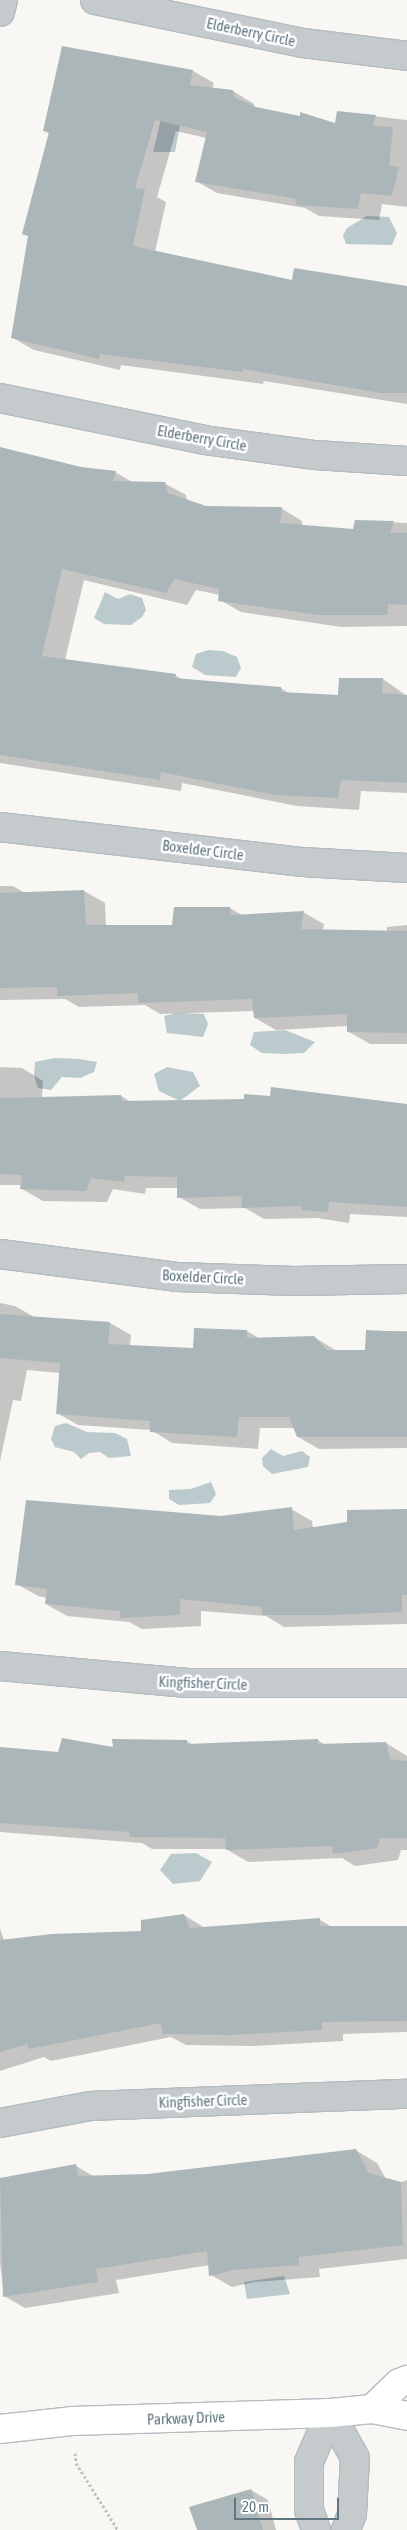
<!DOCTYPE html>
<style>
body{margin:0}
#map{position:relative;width:407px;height:2530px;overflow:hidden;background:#f8f7f4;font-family:"Asap Condensed",sans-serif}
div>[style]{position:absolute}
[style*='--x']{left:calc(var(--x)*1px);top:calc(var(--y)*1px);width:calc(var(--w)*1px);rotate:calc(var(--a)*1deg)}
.water>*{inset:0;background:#bbcacd}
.shadow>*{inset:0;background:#0003}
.building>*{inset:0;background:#abb6b9}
.path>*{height:3px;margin-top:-1.5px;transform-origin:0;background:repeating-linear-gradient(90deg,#bec2c3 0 2.5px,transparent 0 5px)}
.roads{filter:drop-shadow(1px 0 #b4bcbf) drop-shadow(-1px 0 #b4bcbf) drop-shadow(0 1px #b4bcbf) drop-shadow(0 -1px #b4bcbf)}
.street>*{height:28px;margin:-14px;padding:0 14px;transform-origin:14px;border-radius:14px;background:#c5cacc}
.secondary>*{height:28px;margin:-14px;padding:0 14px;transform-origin:14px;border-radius:14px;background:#fff}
span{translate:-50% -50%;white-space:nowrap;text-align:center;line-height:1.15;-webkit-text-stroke:5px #fff;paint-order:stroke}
.street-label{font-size:15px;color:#607681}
.scale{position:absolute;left:234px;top:2498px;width:105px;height:22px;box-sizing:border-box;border:2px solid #607681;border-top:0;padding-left:6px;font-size:15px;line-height:18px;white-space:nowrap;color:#607681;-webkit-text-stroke:4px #fff;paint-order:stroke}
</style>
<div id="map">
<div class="water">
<div style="clip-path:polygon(166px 98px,184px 104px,175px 152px,153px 152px)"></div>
<div style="clip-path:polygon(367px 216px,389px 217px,397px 233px,392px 245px,346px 244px,343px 235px,347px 228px)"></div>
<div style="clip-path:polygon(105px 592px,118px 599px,130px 594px,142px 598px,146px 610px,142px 617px,131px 625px,104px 624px,94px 618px)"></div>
<div style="clip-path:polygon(208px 650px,223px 651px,237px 657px,241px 668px,236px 677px,205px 675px,192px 667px,196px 654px)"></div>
<div style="clip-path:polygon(177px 1013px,204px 1014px,208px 1024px,203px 1037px,167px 1033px,164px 1016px)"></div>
<div style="clip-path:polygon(285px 1030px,315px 1042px,304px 1053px,286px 1054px,262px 1053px,250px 1045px,254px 1032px)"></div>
<div style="clip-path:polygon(55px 1058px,79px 1059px,97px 1062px,94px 1072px,80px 1078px,62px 1077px,51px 1090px,38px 1088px,34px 1076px,35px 1062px)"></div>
<div style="clip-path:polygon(167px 1067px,193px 1072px,200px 1086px,180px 1101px,159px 1091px,154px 1074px)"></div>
<div style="clip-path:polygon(66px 1423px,87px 1432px,115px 1433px,127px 1439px,131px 1456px,109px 1458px,100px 1452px,89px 1453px,81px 1459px,74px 1452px,55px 1447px,51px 1439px,55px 1426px)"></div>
<div style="clip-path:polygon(271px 1449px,283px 1456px,302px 1451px,310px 1457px,308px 1467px,272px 1474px,263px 1466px,262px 1458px)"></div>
<div style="clip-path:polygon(211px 1482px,216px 1494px,210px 1503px,179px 1505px,169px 1499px,169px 1490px,191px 1489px)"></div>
<div style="clip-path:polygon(196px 1853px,212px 1862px,200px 1881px,173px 1884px,160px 1870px,171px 1854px)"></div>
<div style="clip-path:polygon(284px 2276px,290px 2294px,247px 2299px,244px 2282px)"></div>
</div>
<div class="shadow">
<div style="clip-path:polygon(63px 47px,193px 71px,214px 83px,212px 89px,233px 91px,254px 104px,254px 108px,336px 124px,338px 112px,407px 120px,407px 207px,382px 204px,379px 220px,319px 216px,305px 208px,217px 193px,196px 181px,206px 138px,176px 131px,157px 197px,166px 202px,155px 252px,293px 282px,407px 286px,407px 404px,264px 381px,263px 384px,121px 365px,120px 370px,34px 350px,13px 338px,30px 237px,24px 234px,50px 134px,44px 131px)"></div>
<div style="clip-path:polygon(0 458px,115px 472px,132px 482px,164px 483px,186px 495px,187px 501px,206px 507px,281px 508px,302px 521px,302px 526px,355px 531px,356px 521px,407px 523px,407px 626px,341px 627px,241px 612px,220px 600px,220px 595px,196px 590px,187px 605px,84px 580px,65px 660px,175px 675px,183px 680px,281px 688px,290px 694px,340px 696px,383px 679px,407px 696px,407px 793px,361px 791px,359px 810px,297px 806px,182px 783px,181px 791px,0 763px)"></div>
<div style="clip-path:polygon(0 886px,13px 886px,25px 893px,84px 891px,105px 903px,106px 926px,173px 926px,230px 908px,242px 915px,303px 912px,324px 924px,323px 930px,387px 932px,387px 927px,407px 925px,407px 1044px,370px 1044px,349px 1032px,348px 1026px,276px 1030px,255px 1018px,254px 1011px,160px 1014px,145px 1005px,79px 1007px,65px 999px,0 1000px)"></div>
<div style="clip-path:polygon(0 1067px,22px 1068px,43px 1081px,42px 1098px,121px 1096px,131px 1102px,407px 1106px,407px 1217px,350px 1214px,349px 1223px,317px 1218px,264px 1219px,245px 1208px,200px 1209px,179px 1197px,178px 1188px,146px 1188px,145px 1194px,113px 1189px,107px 1202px,43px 1201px,22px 1189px,22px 1185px,0 1185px)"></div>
<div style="clip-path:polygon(0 1303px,15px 1306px,36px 1318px,110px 1323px,131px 1335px,130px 1346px,194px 1349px,195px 1329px,247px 1331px,260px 1339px,314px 1337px,337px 1351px,367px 1351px,367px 1331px,407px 1331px,407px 1448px,319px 1449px,298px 1437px,295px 1428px,260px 1428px,258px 1449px,172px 1443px,151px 1430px,78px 1425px,57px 1413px,60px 1373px,27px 1370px,21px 1401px,13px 1400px,0 1461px)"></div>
<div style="clip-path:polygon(291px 1509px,312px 1521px,313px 1529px,407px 1510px,407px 1624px,284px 1627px,266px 1616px,201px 1611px,201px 1626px,142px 1629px,129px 1622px,67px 1616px,46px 1604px,47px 1598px,38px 1596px,17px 1584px,221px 1518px)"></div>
<div style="clip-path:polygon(318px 1740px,325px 1745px,386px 1743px,407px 1756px,407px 1850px,401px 1850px,398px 1860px,355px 1866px,342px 1858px,248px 1862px,226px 1849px,152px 1849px,142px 1843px,0 1832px,0 1748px,59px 1753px,187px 1741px,193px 1745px)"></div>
<div style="clip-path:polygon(184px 1915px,205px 1928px,320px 1920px,332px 1927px,407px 1927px,407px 2032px,343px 2034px,343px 2041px,252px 2046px,186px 2045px,171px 2037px,51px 2061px,44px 2057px,0 2071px,0 1929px,4px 1940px,142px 1933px)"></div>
<div style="clip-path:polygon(355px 2150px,377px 2163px,386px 2179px,399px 2183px,407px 2180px,407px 2259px,319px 2269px,320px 2277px,255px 2282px,232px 2287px,211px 2275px,210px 2265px,116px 2280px,119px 2293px,25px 2308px,4px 2296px,0 2263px,0 2179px,76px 2166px,95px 2177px,148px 2176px)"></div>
<div style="clip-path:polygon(251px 2490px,268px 2500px,276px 2530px,199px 2530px)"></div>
</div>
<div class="building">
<div style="clip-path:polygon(62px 46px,193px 70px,190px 85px,233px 90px,234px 97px,256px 107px,300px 116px,300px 112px,335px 123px,337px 111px,376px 115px,373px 126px,393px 127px,389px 165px,399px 167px,392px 196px,361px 193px,358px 209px,296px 205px,297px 199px,195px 182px,207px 132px,155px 120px,135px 188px,145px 189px,133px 246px,292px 280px,294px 268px,407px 286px,407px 393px,380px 393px,243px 369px,242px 372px,100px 354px,99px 359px,11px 338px,28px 236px,22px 234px,49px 132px,43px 131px)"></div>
<div style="clip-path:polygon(0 447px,81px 467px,116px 471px,113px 481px,165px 482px,168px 493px,206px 506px,282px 507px,280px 523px,353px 529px,355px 520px,394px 521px,390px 533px,407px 533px,407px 605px,388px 604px,387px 615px,319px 615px,218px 601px,219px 589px,174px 579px,166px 593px,62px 569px,42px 656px,176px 674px,175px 678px,281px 687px,281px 692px,338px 695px,339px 678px,383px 678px,382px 693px,407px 695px,407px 783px,341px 780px,338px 798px,275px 795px,161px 772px,160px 780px,0 755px)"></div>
<div style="clip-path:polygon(84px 890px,86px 925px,172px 925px,174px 907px,230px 907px,231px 915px,304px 911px,301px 929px,407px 931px,407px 1033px,347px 1032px,347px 1014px,254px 1018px,252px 999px,138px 1003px,138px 993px,57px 996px,57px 987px,0 988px,0 893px)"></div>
<div style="clip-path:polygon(271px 1087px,407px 1104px,407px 1207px,329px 1202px,328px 1212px,301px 1210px,301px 1206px,242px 1208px,242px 1196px,177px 1198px,177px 1177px,125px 1176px,124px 1182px,91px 1178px,86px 1191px,20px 1189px,22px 1175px,0 1174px,0 1098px,121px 1095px,122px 1101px,244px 1099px,244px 1094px,270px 1096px)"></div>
<div style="clip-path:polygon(0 1314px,110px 1322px,108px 1344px,193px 1348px,194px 1328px,247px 1330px,247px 1338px,314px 1336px,327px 1350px,365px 1350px,366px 1330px,407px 1332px,407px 1437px,297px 1437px,289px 1417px,239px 1417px,237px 1437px,150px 1432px,150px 1421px,56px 1414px,60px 1363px,0 1358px)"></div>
<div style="clip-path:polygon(26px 1500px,221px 1516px,292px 1507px,294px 1530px,347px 1522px,347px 1510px,407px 1509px,407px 1595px,402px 1595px,402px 1612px,332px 1615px,262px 1615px,262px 1607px,180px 1599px,180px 1615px,120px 1618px,120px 1611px,45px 1604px,47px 1589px,15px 1585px)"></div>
<div style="clip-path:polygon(62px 1738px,113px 1747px,112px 1739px,187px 1740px,187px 1744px,318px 1739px,318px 1744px,386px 1742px,390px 1759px,407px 1761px,407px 1838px,380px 1838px,377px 1848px,333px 1854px,332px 1846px,226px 1850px,225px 1838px,130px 1837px,129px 1832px,0 1823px,0 1747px,58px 1752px)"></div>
<div style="clip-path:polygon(184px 1914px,190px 1928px,320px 1918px,320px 1926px,407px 1926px,407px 2021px,322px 2022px,322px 2030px,230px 2035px,163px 2034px,161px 2023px,29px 2049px,27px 2044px,0 2052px,0 1940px,52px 1934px,141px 1931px,141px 1920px)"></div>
<div style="clip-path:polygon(356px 2149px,369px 2173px,401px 2182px,403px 2245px,299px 2257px,299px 2265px,233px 2270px,209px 2276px,207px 2251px,96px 2269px,98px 2282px,3px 2297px,0 2178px,76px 2164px,78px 2176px,148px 2174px)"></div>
<div style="clip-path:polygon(251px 2489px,263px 2530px,197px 2530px,189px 2507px)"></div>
</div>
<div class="path">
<div style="--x:75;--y:2453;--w:10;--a:84"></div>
<div style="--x:76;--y:2463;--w:79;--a:57.9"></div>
</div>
<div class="roads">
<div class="street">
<div style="--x:95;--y:0;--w:212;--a:11.7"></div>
<div style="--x:303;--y:43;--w:105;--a:7.1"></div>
<div style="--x:0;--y:12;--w:12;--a:-76"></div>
<div style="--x:0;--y:398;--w:208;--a:11.6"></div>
<div style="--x:204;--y:440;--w:112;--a:7.7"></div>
<div style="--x:315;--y:455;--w:92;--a:3.7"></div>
<div style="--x:0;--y:827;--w:305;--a:6.6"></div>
<div style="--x:303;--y:862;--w:104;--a:3.3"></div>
<div style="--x:0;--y:1254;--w:178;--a:7.4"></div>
<div style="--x:177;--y:1277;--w:117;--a:2"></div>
<div style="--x:294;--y:1281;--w:113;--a:-1"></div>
<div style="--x:0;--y:1666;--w:188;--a:5.2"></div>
<div style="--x:187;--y:1683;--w:220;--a:0"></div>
<div style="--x:0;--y:2123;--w:92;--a:-10.7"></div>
<div style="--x:90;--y:2106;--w:317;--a:-2.2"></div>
<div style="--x:330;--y:2413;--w:51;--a:60.9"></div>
<div style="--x:355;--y:2458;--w:56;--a:93.1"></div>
<div style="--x:352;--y:2514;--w:17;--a:111"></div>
<div style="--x:316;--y:2530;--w:21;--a:-109"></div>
<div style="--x:309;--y:2510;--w:48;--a:-90"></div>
<div style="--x:309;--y:2462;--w:53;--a:-66.8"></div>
</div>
<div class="secondary">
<div style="--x:372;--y:2409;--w:37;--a:-44"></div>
<div style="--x:399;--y:2383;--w:9;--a:-21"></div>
<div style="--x:0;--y:2429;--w:72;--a:-6.3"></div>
<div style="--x:72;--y:2421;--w:258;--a:-1.8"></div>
<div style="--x:330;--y:2413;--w:42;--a:-5.4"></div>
<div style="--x:372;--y:2409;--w:36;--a:11"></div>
</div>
</div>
<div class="street-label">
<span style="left:251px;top:32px;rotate:12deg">Elderberry Circle</span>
<span style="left:202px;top:438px;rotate:10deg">Elderberry Circle</span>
<span style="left:203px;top:850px;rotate:7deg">Boxelder Circle</span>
<span style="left:203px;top:1277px;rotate:3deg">Boxelder Circle</span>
<span style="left:203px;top:1683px;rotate:2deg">Kingfisher Circle</span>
<span style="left:203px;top:2101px;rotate:-2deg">Kingfisher Circle</span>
<span style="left:186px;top:2418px;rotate:-2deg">Parkway Drive</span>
</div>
<div class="scale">20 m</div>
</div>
